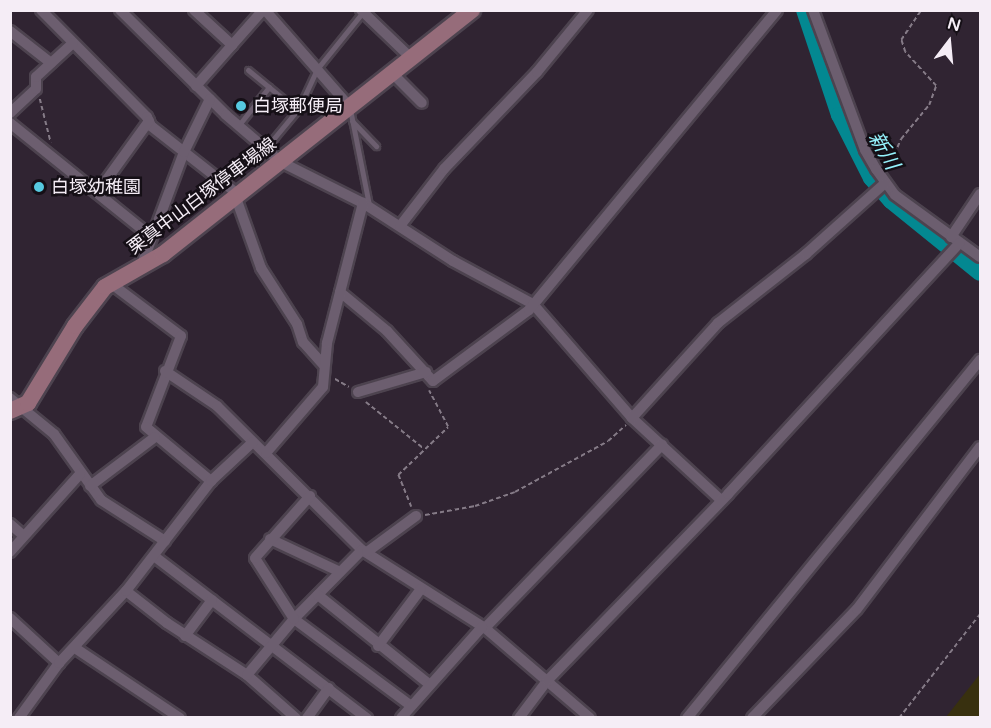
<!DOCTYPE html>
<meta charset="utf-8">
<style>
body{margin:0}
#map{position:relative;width:991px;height:728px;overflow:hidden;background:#302432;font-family:"Varela Round","Noto Sans JP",sans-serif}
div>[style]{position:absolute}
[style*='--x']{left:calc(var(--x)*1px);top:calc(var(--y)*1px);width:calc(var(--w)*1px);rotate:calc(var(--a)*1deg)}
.sand>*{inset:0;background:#38300f}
.river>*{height:16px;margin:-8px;padding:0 8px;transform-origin:8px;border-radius:8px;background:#038891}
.path>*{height:1.5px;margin-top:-0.75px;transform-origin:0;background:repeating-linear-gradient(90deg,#857b87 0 4.5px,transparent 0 7.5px)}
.roads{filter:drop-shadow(2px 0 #4d434f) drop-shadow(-2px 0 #4d434f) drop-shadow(0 2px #4d434f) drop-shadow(0 -2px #4d434f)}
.service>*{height:5px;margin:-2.5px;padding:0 2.5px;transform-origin:2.5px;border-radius:2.5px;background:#6c5e6f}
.minor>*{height:10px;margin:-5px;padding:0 5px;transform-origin:5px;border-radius:5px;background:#6c5e6f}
.secondary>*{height:16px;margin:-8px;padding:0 8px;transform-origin:8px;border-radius:8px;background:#966c7a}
.dots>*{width:16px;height:16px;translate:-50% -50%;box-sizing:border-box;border:3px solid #150f16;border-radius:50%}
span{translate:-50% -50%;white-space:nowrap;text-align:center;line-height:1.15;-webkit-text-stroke:5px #150f16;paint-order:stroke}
.poi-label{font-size:18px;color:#f5edf6}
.left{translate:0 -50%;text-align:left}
.street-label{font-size:18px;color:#f5edf6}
.water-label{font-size:20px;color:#96f4fe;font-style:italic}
.frame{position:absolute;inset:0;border:12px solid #f5edf6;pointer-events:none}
.north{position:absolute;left:919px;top:12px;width:60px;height:60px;-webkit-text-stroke:4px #150f16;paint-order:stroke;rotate:16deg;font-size:16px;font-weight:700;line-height:24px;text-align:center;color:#f5edf6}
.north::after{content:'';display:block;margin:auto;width:21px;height:27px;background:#f5edf6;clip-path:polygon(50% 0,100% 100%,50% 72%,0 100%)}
</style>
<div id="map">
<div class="sand">
<div style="clip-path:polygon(980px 674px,980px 717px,946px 717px)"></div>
</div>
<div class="river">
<div style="--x:804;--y:10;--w:111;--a:71.6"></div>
<div style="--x:839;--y:115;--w:71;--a:63.1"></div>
<div style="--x:871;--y:178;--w:30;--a:49"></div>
<div style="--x:891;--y:201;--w:114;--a:39"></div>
</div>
<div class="path">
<div style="--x:40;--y:99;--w:45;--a:76"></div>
<div style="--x:888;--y:168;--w:32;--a:-66"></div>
<div style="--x:901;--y:139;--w:44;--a:-50.5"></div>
<div style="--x:929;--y:105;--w:20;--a:-70"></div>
<div style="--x:936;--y:86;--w:46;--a:-132.4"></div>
<div style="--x:905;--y:52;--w:13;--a:-108"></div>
<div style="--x:901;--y:40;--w:36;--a:-56"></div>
<div style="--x:335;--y:379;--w:16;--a:30"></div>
<div style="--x:366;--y:402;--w:73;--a:38.9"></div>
<div style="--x:411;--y:507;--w:35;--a:-112"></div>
<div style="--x:398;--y:475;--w:69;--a:-43.8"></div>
<div style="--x:448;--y:427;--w:41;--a:-117.8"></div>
<div style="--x:425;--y:515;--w:51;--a:-10.2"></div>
<div style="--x:475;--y:506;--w:42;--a:-19.3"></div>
<div style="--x:515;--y:492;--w:106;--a:-28.7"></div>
<div style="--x:608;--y:441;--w:24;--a:-42"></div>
<div style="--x:899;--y:718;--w:132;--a:-52.1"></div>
</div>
<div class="roads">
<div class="service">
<div style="--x:248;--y:70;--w:63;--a:39.2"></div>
<div style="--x:350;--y:109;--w:98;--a:78.8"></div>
<div style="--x:352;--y:121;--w:35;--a:46"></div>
<div style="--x:238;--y:126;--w:50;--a:-51.5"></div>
<div style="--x:265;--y:149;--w:53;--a:-50.3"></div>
<div style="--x:299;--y:108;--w:43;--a:-65.2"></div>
<div style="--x:317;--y:69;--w:73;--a:-51.1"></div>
</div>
<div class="minor">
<div style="--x:41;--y:10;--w:151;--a:45.3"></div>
<div style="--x:147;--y:117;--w:10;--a:66"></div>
<div style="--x:151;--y:126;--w:112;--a:38.1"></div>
<div style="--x:120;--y:10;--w:149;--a:44.7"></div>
<div style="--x:226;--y:115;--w:72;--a:40.5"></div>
<div style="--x:281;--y:162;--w:92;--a:26.6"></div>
<div style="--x:363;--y:203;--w:107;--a:32.8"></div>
<div style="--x:453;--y:261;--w:91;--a:28.3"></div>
<div style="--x:533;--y:304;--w:151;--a:49"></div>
<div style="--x:632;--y:418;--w:121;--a:42.7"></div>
<div style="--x:194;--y:10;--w:52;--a:42.6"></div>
<div style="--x:265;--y:10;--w:129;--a:48.8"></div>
<div style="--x:361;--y:10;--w:69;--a:43.8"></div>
<div style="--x:813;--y:10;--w:149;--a:69.6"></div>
<div style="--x:865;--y:150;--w:22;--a:60"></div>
<div style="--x:876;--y:169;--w:32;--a:54"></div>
<div style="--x:895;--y:195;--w:105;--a:36.1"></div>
<div style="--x:10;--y:31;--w:52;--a:38"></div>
<div style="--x:392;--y:73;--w:42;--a:45"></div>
<div style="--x:196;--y:86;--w:101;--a:-48.6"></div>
<div style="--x:10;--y:113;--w:35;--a:-43"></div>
<div style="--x:36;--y:89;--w:12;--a:-90"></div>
<div style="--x:36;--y:77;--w:50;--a:-42.6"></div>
<div style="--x:10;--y:123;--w:182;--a:38.8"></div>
<div style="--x:97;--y:193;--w:89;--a:-54.2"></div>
<div style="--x:236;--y:198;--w:74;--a:70.3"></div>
<div style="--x:261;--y:268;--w:67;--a:57.3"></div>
<div style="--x:297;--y:324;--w:19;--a:72"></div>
<div style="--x:303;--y:342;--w:30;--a:48"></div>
<div style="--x:400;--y:226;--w:72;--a:-52.3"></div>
<div style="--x:444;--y:169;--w:134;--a:-46.2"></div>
<div style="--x:537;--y:72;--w:80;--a:-50.6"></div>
<div style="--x:951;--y:237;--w:52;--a:-56"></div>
<div style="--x:141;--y:267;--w:123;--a:-69.5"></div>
<div style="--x:184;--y:152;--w:59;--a:-63.9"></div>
<div style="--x:113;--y:285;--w:85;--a:36.9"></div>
<div style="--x:181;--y:336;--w:97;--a:111"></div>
<div style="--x:146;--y:427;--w:85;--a:39.7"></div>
<div style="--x:340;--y:292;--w:61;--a:39.7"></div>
<div style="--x:387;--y:331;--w:68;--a:47.4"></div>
<div style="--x:433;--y:381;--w:119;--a:-36.5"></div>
<div style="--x:529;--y:310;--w:389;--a:-50.4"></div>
<div style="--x:165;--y:371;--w:63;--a:33.9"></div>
<div style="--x:217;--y:406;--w:204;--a:44.8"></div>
<div style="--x:362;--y:550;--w:146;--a:32.4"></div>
<div style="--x:485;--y:628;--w:138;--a:40.6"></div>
<div style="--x:358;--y:392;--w:71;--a:-16.4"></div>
<div style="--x:10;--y:398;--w:57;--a:39.3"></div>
<div style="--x:54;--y:434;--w:81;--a:54.5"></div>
<div style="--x:101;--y:500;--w:76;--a:32.6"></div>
<div style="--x:632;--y:418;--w:128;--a:-47.8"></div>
<div style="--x:718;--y:323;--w:112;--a:-38.1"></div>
<div style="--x:806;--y:254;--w:106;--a:-41.9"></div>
<div style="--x:266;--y:453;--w:87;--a:-49.2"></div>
<div style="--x:323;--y:387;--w:44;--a:-84.8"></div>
<div style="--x:327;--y:343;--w:145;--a:-75.6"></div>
<div style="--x:90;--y:486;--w:81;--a:-37"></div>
<div style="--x:10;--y:524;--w:18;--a:41"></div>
<div style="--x:270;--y:539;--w:77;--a:25.2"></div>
<div style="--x:362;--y:550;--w:97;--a:134.6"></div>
<div style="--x:294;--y:619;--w:144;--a:36.6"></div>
<div style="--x:10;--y:552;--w:105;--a:-48.1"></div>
<div style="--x:367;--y:552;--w:61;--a:-36.3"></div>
<div style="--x:154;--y:556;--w:268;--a:37.3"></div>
<div style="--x:126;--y:591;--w:52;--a:38"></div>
<div style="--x:167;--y:623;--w:95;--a:33"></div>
<div style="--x:247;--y:675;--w:65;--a:41.3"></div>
<div style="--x:318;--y:595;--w:142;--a:38.7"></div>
<div style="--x:10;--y:618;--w:67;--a:42.6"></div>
<div style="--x:485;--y:628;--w:255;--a:-46"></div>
<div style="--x:185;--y:636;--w:45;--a:-53.1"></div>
<div style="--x:378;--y:646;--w:71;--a:-53"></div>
<div style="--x:75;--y:648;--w:126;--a:33.7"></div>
<div style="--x:247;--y:675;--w:73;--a:-50"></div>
<div style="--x:294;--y:619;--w:72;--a:-122.6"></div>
<div style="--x:255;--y:558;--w:83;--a:-48.4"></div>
<div style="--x:19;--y:718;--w:68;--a:-54"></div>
<div style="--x:59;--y:663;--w:98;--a:-47.1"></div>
<div style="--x:126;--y:591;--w:139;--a:-52.3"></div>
<div style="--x:211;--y:481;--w:57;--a:-42.9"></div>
<div style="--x:307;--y:718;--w:37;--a:-54"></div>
<div style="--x:401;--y:718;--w:122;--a:-48.3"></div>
<div style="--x:519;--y:718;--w:46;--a:-52.9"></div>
<div style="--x:547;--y:681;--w:260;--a:-45.9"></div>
<div style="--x:728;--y:494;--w:342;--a:-47.3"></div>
<div style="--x:687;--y:718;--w:463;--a:-50.7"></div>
<div style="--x:752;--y:718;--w:151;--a:-46.1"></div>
<div style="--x:857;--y:609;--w:203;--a:-52.8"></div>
</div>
<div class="secondary">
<div style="--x:10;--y:411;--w:20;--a:-24"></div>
<div style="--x:28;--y:403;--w:90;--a:-58.6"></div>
<div style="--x:75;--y:326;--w:49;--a:-52.4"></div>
<div style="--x:105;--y:287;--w:67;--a:-29.6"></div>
<div style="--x:163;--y:254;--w:394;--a:-38.3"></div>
</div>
</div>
<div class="dots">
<div style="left:241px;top:106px;background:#56c9e0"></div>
<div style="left:39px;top:187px;background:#56c9e0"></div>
</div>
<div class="poi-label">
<span class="left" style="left:253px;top:106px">白塚郵便局</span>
<span class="left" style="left:51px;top:187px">白塚幼稚園</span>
</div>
<div class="street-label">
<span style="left:202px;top:196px;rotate:-37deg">栗真中山白塚停車場線</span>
</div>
<div class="water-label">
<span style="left:883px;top:151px;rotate:60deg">新川</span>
</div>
<div class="frame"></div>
<div class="north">N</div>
</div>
